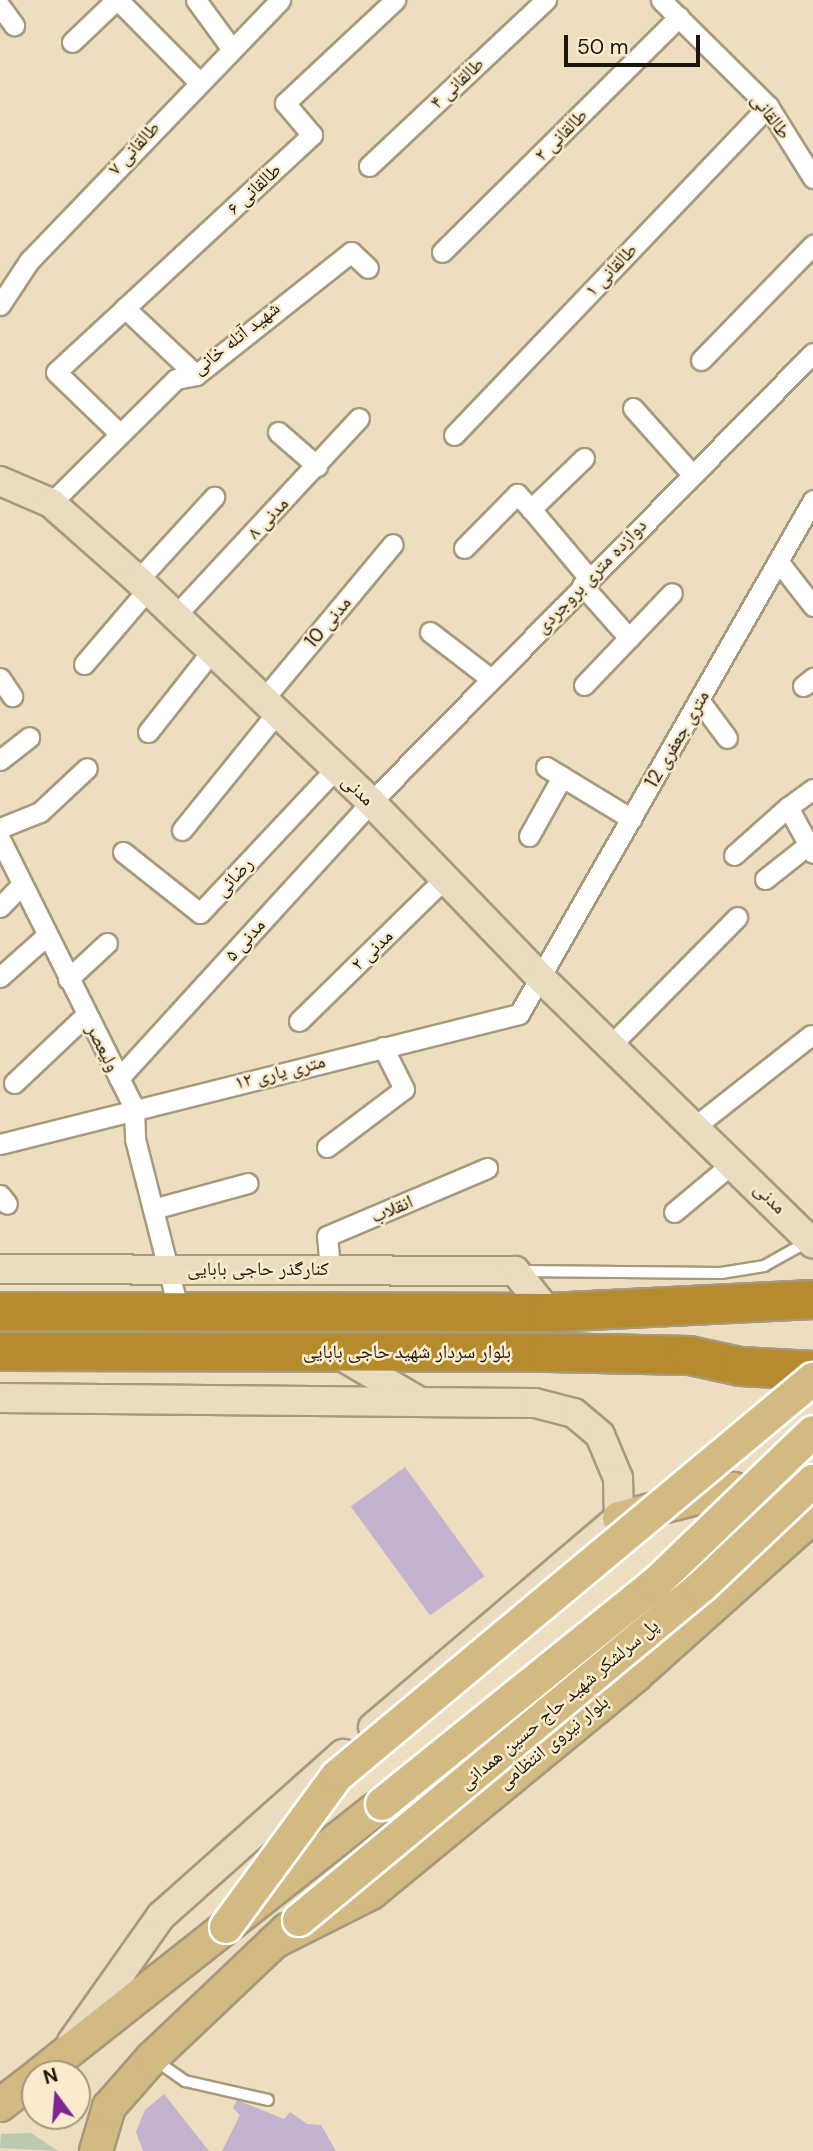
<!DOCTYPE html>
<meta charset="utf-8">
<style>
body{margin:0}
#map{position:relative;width:813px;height:2151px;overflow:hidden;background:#eddebf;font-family:"DM Sans","Noto Naskh Arabic",sans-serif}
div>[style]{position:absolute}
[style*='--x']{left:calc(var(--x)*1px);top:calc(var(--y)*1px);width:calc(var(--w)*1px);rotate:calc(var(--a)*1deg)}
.green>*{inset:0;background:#bcc9b1}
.building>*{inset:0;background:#c5b2cf;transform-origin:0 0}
.roads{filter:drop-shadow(2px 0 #a7997c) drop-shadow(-2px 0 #a7997c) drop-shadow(0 2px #a7997c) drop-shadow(0 -2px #a7997c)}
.lane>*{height:10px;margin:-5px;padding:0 5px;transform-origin:5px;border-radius:5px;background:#fff}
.street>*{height:19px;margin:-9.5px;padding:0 9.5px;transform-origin:9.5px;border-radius:9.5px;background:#fff}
.secondary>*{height:28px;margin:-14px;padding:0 14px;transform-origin:14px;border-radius:14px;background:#e9dcc0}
.primary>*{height:32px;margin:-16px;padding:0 16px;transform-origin:16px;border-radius:16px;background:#d3b982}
.highway>*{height:37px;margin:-18.5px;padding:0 18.5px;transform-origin:18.5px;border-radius:18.5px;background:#b58b2e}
.bridges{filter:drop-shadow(2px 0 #fff) drop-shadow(-2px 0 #fff) drop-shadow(0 2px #fff) drop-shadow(0 -2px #fff)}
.primary-bridge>*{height:32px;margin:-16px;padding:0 16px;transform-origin:16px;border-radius:16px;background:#d3b982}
span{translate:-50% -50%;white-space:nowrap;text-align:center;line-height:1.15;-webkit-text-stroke:5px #faebcc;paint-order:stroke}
.street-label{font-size:19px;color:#1b160b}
.north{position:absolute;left:21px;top:2060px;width:70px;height:70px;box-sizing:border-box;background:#faebcc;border:2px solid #a1967f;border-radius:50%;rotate:344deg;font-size:19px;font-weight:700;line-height:28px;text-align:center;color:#1b160b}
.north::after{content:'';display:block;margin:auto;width:24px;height:32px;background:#7d2594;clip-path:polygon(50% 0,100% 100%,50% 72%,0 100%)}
.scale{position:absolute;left:564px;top:35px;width:136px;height:32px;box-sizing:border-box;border:4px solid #1b160b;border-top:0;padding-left:9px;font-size:21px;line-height:24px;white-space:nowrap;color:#1b160b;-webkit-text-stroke:5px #faebcc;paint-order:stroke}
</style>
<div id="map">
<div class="green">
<div style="clip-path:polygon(31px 2133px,58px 2151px,0 2148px,1px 2134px)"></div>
</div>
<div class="building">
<div style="left:405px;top:1467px;width:135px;height:67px;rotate:54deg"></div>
<div style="clip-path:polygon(164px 2094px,209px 2151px,143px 2151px,136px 2132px,145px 2110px)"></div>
<div style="clip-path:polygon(237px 2100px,284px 2119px,290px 2112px,307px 2124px,321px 2125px,336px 2151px,222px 2151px,240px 2115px,233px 2108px)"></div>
</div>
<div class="roads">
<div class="lane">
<div style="--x:521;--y:1271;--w:200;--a:0.6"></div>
<div style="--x:721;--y:1273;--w:44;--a:-9.2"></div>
<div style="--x:764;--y:1266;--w:49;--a:-29.2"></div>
<div style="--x:155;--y:2060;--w:37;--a:35"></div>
<div style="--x:185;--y:2081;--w:85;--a:12.9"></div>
</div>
<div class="street">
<div style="--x:118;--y:0;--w:112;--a:45.4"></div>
<div style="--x:196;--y:0;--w:59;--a:53.9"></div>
<div style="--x:661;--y:0;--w:151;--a:44.7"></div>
<div style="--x:768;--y:106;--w:85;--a:58"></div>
<div style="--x:0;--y:6;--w:24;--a:54"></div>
<div style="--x:72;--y:42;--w:61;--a:-43.7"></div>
<div style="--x:369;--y:166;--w:243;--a:-43.2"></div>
<div style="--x:442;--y:252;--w:334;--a:-44.8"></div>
<div style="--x:0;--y:305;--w:53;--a:-56.6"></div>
<div style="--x:29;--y:261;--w:362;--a:-46.1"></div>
<div style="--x:701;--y:360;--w:161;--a:-45.8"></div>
<div style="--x:196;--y:375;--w:98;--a:-136.7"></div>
<div style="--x:125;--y:308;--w:255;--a:-42.8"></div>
<div style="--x:312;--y:135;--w:42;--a:-130.2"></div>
<div style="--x:285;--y:103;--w:151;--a:-43.1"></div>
<div style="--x:633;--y:408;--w:87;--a:48.3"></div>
<div style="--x:278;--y:432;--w:52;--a:41.1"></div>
<div style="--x:120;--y:434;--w:89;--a:-135.9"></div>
<div style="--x:56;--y:372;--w:94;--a:-42.8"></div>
<div style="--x:454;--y:435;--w:455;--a:-46.3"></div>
<div style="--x:584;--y:458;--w:74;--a:136.1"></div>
<div style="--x:531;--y:509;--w:90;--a:50"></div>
<div style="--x:51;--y:503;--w:176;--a:-44.8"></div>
<div style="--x:176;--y:379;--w:20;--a:-11"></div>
<div style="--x:196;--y:375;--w:198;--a:-38.4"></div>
<div style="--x:351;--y:252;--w:23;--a:43"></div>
<div style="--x:464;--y:548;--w:76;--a:-45.5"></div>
<div style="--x:517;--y:494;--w:21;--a:47"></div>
<div style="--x:778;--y:561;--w:57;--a:52.1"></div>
<div style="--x:138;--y:580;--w:113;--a:-47.5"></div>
<div style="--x:582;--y:585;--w:71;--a:48.4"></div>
<div style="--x:175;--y:616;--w:270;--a:-47.1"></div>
<div style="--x:430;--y:632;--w:77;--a:37.6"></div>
<div style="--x:84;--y:664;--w:99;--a:-49.5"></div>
<div style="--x:0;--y:678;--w:22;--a:56"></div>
<div style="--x:584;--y:685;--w:127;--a:-46.3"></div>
<div style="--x:803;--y:686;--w:13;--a:-39"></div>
<div style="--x:699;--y:700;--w:47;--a:53.6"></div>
<div style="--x:262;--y:701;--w:204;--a:-50.2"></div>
<div style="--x:148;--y:732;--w:103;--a:-51.7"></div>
<div style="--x:0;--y:760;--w:37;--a:-38"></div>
<div style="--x:546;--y:767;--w:100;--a:31.2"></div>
<div style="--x:813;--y:789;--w:31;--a:144"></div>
<div style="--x:788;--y:807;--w:52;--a:61.5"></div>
<div style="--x:0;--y:828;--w:43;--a:-21.8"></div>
<div style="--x:40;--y:812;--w:64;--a:-43.1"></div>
<div style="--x:182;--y:830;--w:149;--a:-51"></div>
<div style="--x:529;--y:836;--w:68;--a:-60.8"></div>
<div style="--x:0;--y:839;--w:301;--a:63.5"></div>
<div style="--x:134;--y:1108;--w:31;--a:88"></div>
<div style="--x:135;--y:1139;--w:178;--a:75.7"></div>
<div style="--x:123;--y:852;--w:98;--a:38.4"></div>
<div style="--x:200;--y:913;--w:197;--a:-46.8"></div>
<div style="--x:734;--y:855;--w:72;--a:-41.6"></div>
<div style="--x:765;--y:879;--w:55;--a:-38.3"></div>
<div style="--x:0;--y:907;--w:29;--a:-46"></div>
<div style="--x:0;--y:977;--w:62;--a:-41.7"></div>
<div style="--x:68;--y:979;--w:53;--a:-42.7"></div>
<div style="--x:299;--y:1021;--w:203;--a:-44.4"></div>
<div style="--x:610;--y:1046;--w:181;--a:-45.4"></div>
<div style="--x:119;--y:1078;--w:374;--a:-47.6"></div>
<div style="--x:371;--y:802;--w:630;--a:-45.45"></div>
<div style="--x:14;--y:1083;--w:99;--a:-43.4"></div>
<div style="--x:693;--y:1128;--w:150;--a:-38.2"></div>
<div style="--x:0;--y:1144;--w:535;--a:-14.06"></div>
<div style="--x:519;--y:1014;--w:592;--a:-60.23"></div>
<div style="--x:327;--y:1147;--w:96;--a:-37"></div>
<div style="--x:404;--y:1089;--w:47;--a:-116.6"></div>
<div style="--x:0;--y:1195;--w:11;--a:52"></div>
<div style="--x:153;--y:1209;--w:98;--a:-15.3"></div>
<div style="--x:674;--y:1212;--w:78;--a:-39.8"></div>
<div style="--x:330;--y:1269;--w:33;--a:-95"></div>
<div style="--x:327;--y:1236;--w:174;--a:-23"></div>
</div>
<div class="secondary">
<div style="--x:0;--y:481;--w:56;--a:23.3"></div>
<div style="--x:51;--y:503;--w:116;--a:41.5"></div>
<div style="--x:138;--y:580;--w:322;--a:43.6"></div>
<div style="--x:371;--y:802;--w:245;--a:46"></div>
<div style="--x:541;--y:978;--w:380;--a:44.3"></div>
<div style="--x:0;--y:1269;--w:515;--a:0.22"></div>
<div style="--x:515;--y:1271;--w:53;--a:51.2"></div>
<div style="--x:333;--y:1351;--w:95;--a:30.3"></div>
<div style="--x:0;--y:1398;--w:535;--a:0.54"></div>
<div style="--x:535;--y:1403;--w:40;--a:14.4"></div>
<div style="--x:574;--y:1413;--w:34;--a:40"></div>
<div style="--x:600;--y:1435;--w:47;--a:67.3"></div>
<div style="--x:618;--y:1478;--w:40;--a:88.6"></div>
<div style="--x:619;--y:1518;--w:323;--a:139.6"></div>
<div style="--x:72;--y:2042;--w:154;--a:-54.8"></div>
<div style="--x:161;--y:1916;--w:244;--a:-41.7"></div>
</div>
<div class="primary">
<div style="--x:619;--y:1518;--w:118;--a:-14.3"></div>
<div style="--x:733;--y:1489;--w:28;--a:19"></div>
<div style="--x:759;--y:1498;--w:16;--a:47"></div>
<div style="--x:770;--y:1510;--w:34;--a:73"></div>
<div style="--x:274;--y:1942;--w:109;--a:-26.8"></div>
<div style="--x:371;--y:1893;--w:343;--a:-39.4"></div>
<div style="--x:636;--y:1675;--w:237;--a:-41.8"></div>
<div style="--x:40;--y:2074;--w:436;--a:-38.3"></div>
<div style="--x:0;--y:2105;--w:44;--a:-37.6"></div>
<div style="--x:96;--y:2151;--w:46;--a:-73.5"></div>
<div style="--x:109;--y:2107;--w:65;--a:-48.7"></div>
<div style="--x:152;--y:2058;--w:187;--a:-43.5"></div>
</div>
<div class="highway">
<div style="--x:0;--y:1311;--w:548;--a:0.1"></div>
<div style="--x:548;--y:1312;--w:265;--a:-2.8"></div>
<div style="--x:0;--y:1351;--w:548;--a:0.1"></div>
<div style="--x:548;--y:1352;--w:141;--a:1.2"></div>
<div style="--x:689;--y:1355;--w:52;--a:12.2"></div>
<div style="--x:740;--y:1366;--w:73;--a:3.1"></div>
</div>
</div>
<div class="bridges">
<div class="primary-bridge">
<div style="--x:382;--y:1804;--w:351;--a:-38.9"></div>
<div style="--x:655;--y:1584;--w:219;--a:-43.9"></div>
<div style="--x:299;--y:1920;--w:523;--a:-39.65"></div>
<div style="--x:702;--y:1586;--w:153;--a:-43.4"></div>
<div style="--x:226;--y:1927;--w:187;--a:-53.7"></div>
<div style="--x:337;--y:1776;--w:620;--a:-39.83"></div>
</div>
</div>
<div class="street-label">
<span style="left:457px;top:83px;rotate:-43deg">طالقانی ۴</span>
<span style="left:771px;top:116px;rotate:53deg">طالقانی</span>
<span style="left:561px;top:135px;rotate:-45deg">طالقانی ۲</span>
<span style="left:134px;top:148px;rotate:-47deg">طالقانی ۷</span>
<span style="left:254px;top:189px;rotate:-43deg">طالقانی ۶</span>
<span style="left:611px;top:270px;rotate:-46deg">طالقانی ۱</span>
<span style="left:236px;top:338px;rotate:-38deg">شهید آتله خانی</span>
<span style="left:268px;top:518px;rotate:-46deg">مدنی ۸</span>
<span style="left:591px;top:576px;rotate:-46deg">دوازده متری بروجردی</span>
<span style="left:328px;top:622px;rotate:-50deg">مدنی 10</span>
<span style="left:677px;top:739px;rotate:-60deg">12 متری جعفری</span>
<span style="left:358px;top:790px;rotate:44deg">مدنی</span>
<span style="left:234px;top:877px;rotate:-47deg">رضائی</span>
<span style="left:245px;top:940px;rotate:-48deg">مدنی ۵</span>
<span style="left:372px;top:950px;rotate:-44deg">مدنی ۲</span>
<span style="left:103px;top:1048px;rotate:63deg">ولیعصر</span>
<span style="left:280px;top:1072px;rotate:-14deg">۱۲ متری یاری</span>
<span style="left:770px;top:1198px;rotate:45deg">مدنی</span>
<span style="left:392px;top:1209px;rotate:-23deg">انقلاب</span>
<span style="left:258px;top:1269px">کنارگذر حاجی بابایی</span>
<span style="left:407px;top:1352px">بلوار سردار شهید حاجی بابایی</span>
<span style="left:559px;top:1704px;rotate:-40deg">پل سرلشکر شهید حاج حسین همدانی</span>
<span style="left:553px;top:1742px;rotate:-39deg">بلوار نیروی انتظامی</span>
</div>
<div class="north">N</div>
<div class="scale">50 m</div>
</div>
